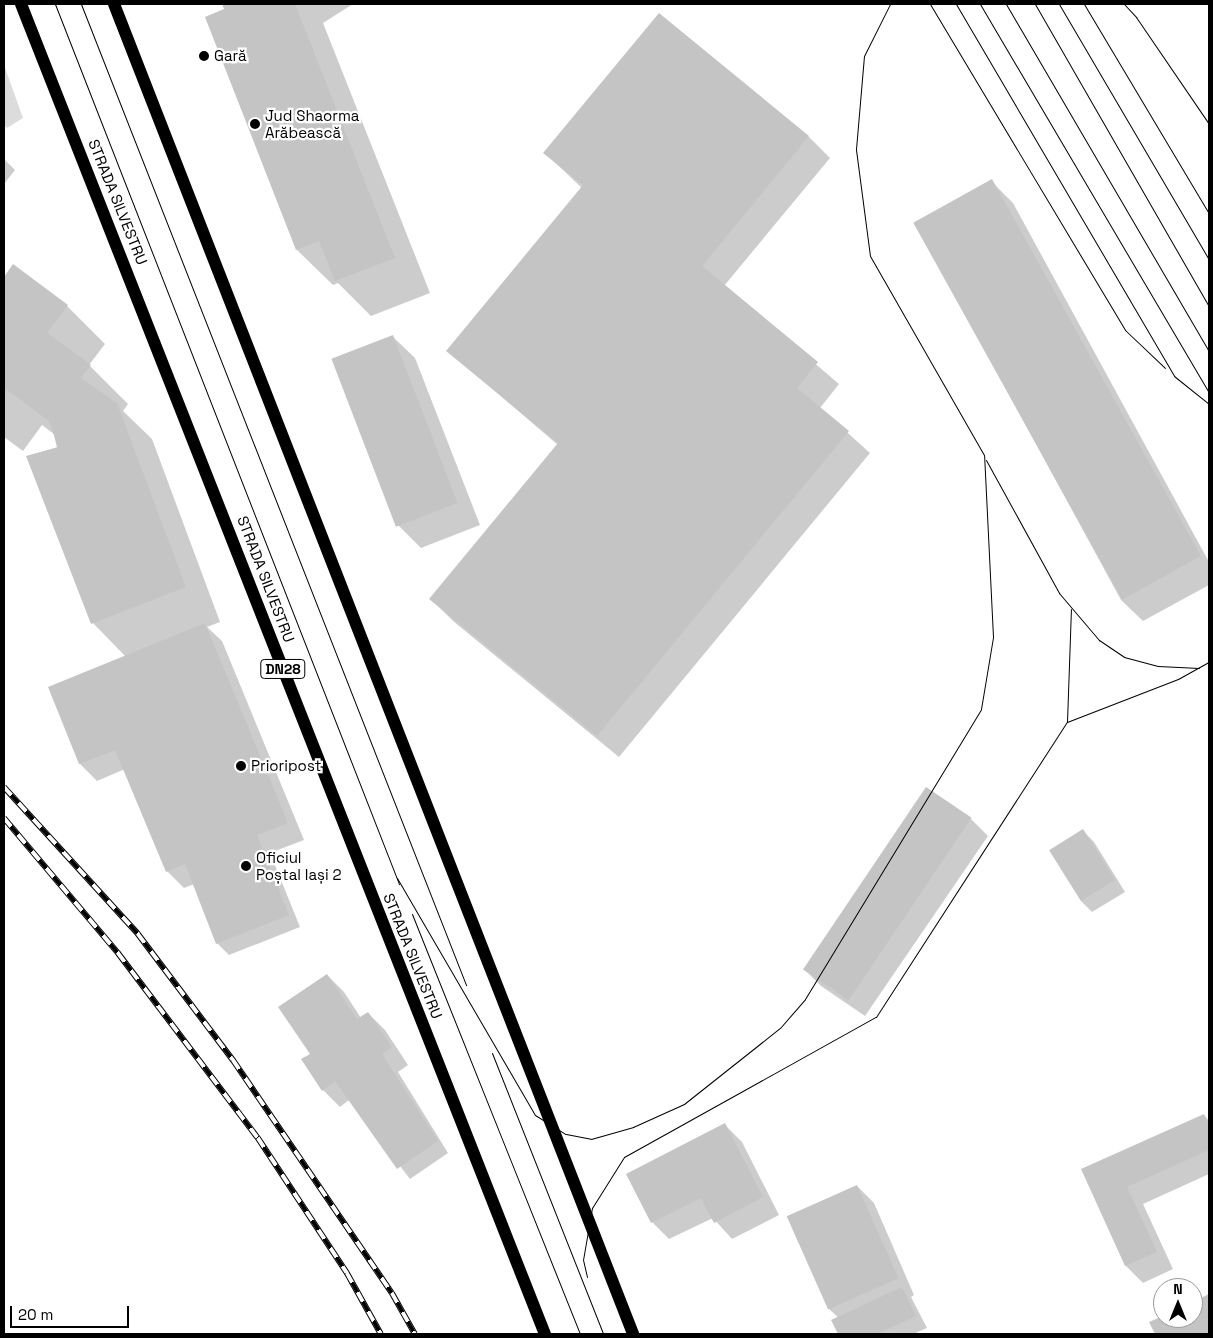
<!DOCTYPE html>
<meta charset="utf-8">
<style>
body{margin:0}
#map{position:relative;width:1213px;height:1338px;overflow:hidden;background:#fff;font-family:"Space Grotesk",sans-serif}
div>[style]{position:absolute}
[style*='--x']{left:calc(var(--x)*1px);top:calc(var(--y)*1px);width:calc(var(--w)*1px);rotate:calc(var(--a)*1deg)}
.green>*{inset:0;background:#dcdcdc}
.shadow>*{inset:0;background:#0003}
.building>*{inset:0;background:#c4c4c4;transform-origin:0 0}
.major>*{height:12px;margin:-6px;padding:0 6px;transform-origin:6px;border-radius:6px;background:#000}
.tram>*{height:1px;margin:-0.5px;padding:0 0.5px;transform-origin:0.5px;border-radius:0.5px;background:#000}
.rail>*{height:5.5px;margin-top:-2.75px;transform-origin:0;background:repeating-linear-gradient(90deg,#fff 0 11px,#000 0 22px);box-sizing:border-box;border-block:1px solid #000}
.dots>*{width:14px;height:14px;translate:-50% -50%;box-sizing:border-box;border:2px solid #fff;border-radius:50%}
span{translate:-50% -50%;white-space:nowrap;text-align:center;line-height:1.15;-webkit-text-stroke:4.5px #fff;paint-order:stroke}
.shield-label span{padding:1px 4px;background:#fff;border:1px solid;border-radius:4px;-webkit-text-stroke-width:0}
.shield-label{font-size:14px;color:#000;font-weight:700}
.poi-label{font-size:15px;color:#000}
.left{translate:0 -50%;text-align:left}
.street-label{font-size:15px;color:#000}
.frame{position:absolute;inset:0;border:5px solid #000;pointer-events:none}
.north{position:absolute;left:1153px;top:1278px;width:50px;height:50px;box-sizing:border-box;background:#fff;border:1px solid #999;border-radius:50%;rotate:0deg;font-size:14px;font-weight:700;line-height:20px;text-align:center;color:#000}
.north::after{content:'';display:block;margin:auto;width:18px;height:22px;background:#000;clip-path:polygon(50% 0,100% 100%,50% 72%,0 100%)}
.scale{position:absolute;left:10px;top:1306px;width:119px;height:22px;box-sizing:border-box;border:2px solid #000;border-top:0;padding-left:6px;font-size:15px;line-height:18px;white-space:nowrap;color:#000;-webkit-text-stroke:4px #fff;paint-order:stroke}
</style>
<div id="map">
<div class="green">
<div style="clip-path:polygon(4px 65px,23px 118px,7px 128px,4px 125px)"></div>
</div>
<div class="shadow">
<div style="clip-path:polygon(224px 4px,353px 4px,323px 23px,430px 293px,371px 316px,338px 283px,333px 285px,297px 250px,206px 18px,227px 9px)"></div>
<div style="clip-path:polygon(808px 136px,830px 158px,724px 286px,839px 384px,820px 408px,870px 453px,619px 757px,453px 621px,431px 599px,558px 445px,448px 351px,582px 188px,545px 153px)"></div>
<div style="clip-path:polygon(4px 159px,15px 170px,4px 184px)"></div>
<div style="clip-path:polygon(991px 181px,1013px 203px,1209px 562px,1209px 585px,1143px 621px,1121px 600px,915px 222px)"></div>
<div style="clip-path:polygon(14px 266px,67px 306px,105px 344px,89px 365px,128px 404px,123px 411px,152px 439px,220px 622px,207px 627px,222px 641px,304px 840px,270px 853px,300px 927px,229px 955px,217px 943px,194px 884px,184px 888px,167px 871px,125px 769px,97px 781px,80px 764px,49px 688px,126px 657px,93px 623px,54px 434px,42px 425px,23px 451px,4px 437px,4px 279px)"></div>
<div style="clip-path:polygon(393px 337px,415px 358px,480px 525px,421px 548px,399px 526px)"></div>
<div style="clip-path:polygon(971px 819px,988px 836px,865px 1016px,821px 986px,804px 969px)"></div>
<div style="clip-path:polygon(1083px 831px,1094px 842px,1125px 892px,1092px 912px,1081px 901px)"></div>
<div style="clip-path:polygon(327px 975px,344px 992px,361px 1018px,368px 1013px,385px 1030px,408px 1065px,398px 1072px,448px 1153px,410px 1179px,349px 1100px,340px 1107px,323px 1090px,311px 1054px)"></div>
<div style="clip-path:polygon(1204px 1115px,1209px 1121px,1209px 1174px,1143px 1204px,1173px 1269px,1143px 1283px,1126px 1266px,1083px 1170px)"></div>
<div style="clip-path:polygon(725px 1125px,742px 1142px,779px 1215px,732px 1239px,713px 1218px,669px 1239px,652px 1222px,628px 1175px)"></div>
<div style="clip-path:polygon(857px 1186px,874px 1203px,914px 1295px,911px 1297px,927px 1328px,913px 1334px,839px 1334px,833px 1321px,839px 1318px,829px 1309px,788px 1217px)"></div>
<div style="clip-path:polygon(1209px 1296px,1209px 1334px,1156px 1334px,1151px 1323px,1193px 1318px,1193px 1303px)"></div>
</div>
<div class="building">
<div style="clip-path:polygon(222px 4px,295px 4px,395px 258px,335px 281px,319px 241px,296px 250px,205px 17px,224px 9px)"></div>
<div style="clip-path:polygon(659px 13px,809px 136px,702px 266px,818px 362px,797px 388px,849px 431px,597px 736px,429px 599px,558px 443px,446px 351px,583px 185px,543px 153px)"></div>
<div style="left:992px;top:179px;width:431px;height:90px;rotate:61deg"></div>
<div style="clip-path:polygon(13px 264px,68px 305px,47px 333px,91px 365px,81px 378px,117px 403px,186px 587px,91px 624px,26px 456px,58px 447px,49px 421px,4px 388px,4px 277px)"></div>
<div style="left:393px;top:335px;width:180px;height:66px;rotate:69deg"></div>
<div style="clip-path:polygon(205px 623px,288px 823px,257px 835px,289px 915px,216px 944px,185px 864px,166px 872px,115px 750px,79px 764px,48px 687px)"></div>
<div style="left:926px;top:787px;width:55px;height:220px;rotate:34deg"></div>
<div style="left:1083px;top:829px;width:60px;height:40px;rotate:58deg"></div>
<div style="clip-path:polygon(327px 974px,357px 1019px,368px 1012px,392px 1047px,382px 1054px,438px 1141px,397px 1169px,335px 1081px,322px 1091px,301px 1059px,310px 1054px,278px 1007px)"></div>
<div style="clip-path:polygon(1204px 1114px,1209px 1125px,1209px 1150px,1127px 1187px,1157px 1252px,1125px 1266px,1081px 1169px)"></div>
<div style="clip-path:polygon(725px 1123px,763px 1197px,714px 1223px,701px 1198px,651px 1223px,626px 1174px)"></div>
<div style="left:857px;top:1185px;width:102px;height:77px;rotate:66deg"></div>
<div style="clip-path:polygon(902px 1287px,916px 1316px,877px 1334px,838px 1334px,831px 1320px)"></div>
<div style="clip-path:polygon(1209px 1294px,1209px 1334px,1155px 1334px,1149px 1322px,1163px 1316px,1193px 1318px,1193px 1302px)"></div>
</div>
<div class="major">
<div style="--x:21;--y:4;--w:1430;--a:68.5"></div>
<div style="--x:114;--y:4;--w:1428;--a:68.68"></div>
</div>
<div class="tram">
<div style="--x:55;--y:4;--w:945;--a:68.65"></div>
<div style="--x:81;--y:4;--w:1054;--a:68.57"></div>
<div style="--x:930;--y:4;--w:380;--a:59.1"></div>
<div style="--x:1125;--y:330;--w:55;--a:43.5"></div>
<div style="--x:956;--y:4;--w:431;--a:59.6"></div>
<div style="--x:1174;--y:376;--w:45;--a:38.7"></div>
<div style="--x:980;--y:4;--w:451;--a:59.5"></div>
<div style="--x:1006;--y:4;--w:403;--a:59.7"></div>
<div style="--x:1035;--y:4;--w:349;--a:60.1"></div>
<div style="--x:1059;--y:4;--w:297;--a:59.6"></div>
<div style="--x:1084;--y:4;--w:244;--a:59.2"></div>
<div style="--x:1124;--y:4;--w:18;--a:47"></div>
<div style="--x:1136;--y:17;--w:130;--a:55.7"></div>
<div style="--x:986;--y:460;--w:152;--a:61.2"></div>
<div style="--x:1059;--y:593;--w:62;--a:49.6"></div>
<div style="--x:1099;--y:640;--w:30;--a:34"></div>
<div style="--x:1124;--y:657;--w:35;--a:15"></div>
<div style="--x:1158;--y:666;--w:41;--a:2.8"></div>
<div style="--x:1067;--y:722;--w:113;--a:-88"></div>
<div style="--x:397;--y:878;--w:274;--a:59.8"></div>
<div style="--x:535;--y:1115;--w:36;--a:32"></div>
<div style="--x:566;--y:1134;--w:25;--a:11"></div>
<div style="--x:591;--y:1139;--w:44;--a:-15.9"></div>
<div style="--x:633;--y:1127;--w:56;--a:-24.3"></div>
<div style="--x:684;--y:1104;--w:122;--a:-38.4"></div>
<div style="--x:780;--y:1028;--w:38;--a:-49"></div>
<div style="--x:805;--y:999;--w:339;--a:-58.7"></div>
<div style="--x:981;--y:709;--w:73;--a:-80.5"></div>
<div style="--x:993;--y:637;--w:182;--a:-92.8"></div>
<div style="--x:984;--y:455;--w:229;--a:-119.8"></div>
<div style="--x:870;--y:256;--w:108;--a:-97.5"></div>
<div style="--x:856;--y:149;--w:93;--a:-85.1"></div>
<div style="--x:864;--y:56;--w:58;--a:-63.4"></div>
<div style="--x:412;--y:914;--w:452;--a:68.2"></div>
<div style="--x:492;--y:1053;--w:302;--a:68.4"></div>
<div style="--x:587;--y:1277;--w:17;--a:-103"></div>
<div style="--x:583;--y:1260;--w:53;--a:-80.2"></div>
<div style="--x:592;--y:1208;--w:60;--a:-57.9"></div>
<div style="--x:624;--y:1157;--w:288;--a:-29.1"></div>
<div style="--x:876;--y:1017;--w:351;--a:-57.1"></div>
<div style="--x:1067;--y:722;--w:119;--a:-21.2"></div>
<div style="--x:1178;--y:679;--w:35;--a:-29"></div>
</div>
<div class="rail">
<div style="--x:4;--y:787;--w:199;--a:47.6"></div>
<div style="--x:138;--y:934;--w:158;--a:53"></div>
<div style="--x:233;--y:1060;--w:282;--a:55.7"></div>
<div style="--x:392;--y:1293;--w:47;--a:60.7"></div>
<div style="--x:4;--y:818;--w:177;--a:49.8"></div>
<div style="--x:118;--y:953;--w:232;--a:52.9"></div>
<div style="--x:258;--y:1138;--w:162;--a:56.6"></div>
<div style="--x:347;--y:1273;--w:70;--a:60.9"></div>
</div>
<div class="dots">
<div style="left:204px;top:56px;background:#000"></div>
<div style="left:255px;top:124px;background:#000"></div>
<div style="left:241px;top:766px;background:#000"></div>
<div style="left:246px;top:866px;background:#000"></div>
</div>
<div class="shield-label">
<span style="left:283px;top:669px">DN28</span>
</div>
<div class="poi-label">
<span class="left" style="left:214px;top:56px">Gară</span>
<span class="left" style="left:265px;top:124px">Jud Shaorma<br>Arăbească</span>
<span class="left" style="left:251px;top:766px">Prioripost</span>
<span class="left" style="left:256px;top:866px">Oficiul<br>Poștal Iași 2</span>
</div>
<div class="street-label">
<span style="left:118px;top:202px;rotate:68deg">STRADA SILVESTRU</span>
<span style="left:266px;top:579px;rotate:69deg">STRADA SILVESTRU</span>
<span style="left:413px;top:956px;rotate:68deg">STRADA SILVESTRU</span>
</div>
<div class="frame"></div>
<div class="north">N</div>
<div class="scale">20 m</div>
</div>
